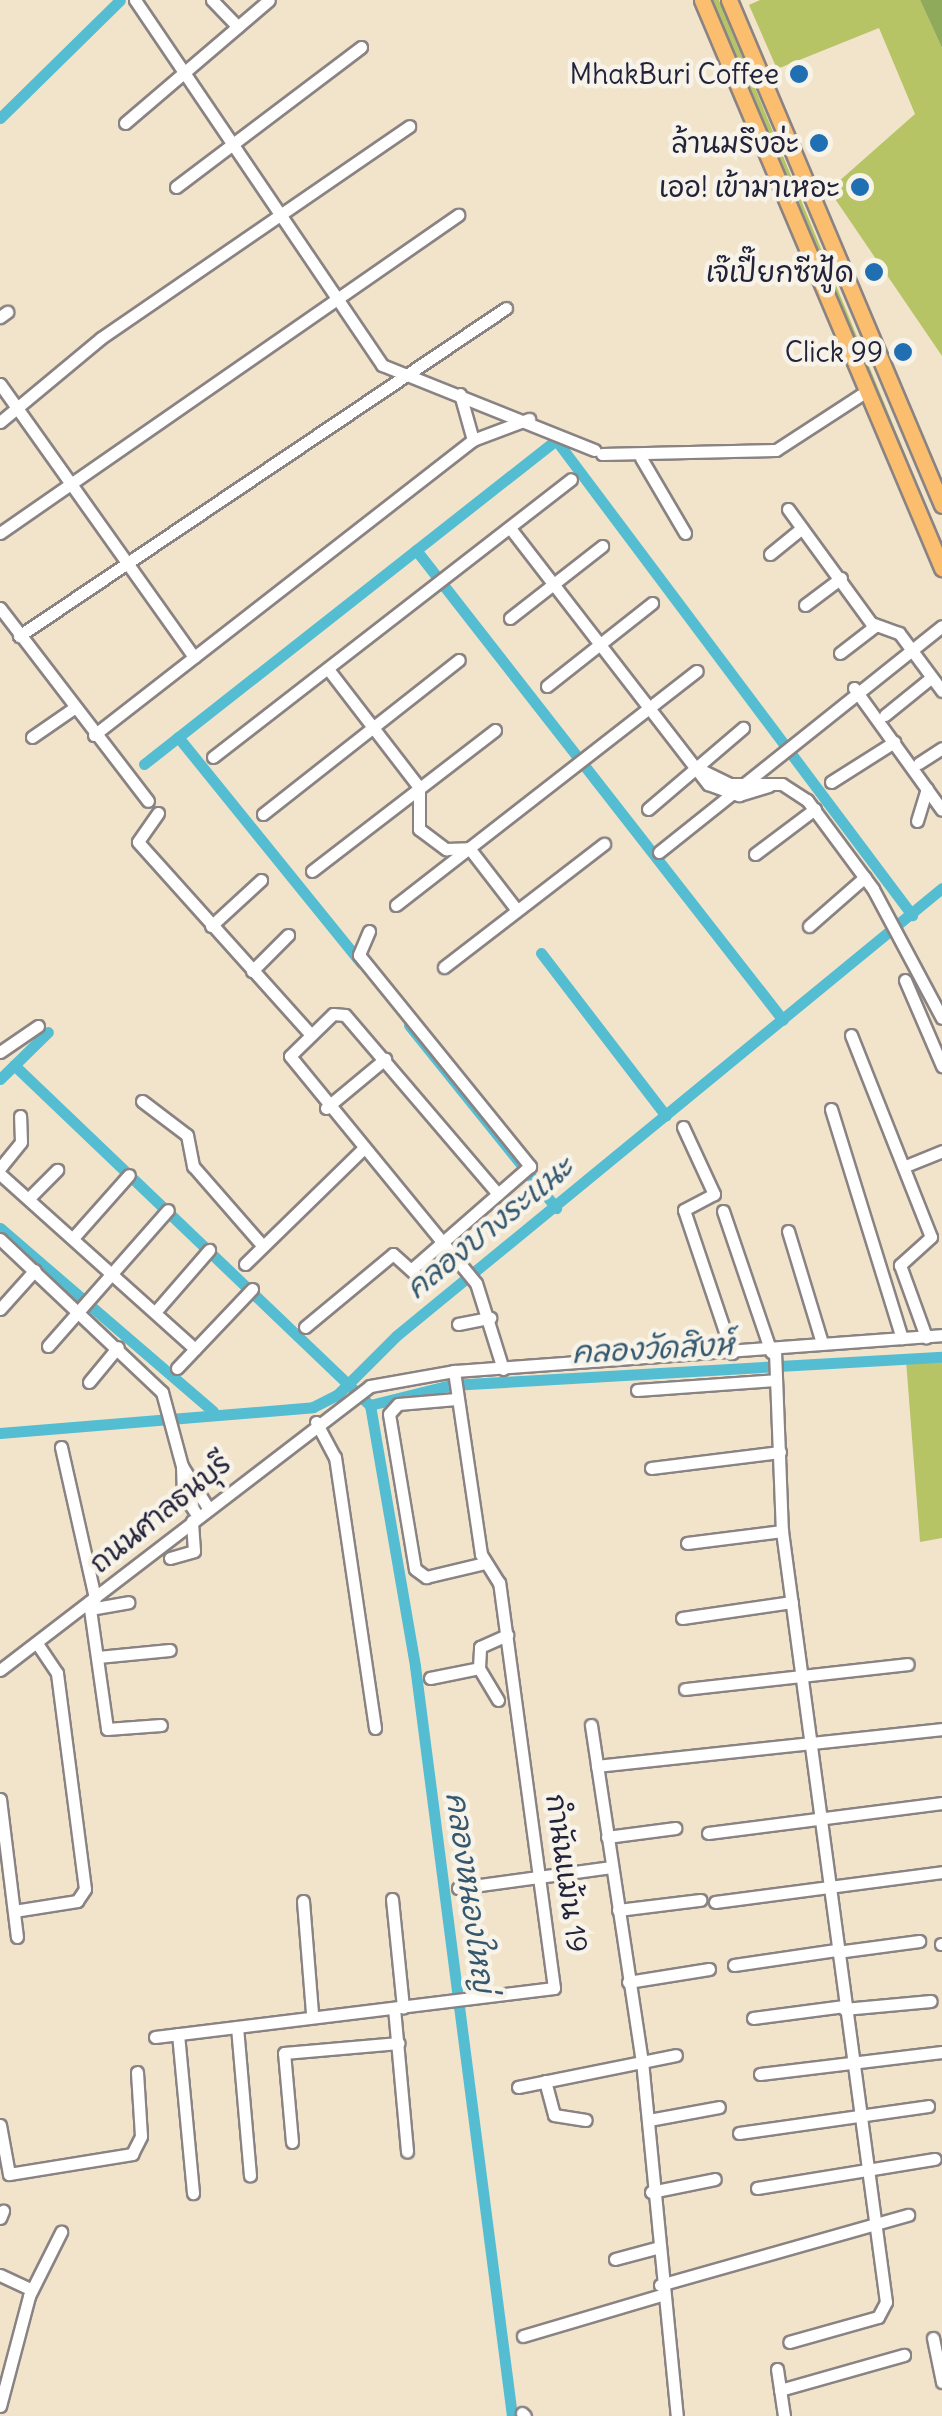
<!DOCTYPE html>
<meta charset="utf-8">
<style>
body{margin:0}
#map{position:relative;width:942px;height:2416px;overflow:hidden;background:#f2e4cb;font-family:Delius,"Playpen Sans Thai",sans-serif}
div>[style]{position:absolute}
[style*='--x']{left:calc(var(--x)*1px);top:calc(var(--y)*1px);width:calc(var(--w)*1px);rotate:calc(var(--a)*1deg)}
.green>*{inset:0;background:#b6c466}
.forest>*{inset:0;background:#90aa5b}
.canal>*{height:11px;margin:-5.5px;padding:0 5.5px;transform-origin:5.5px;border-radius:5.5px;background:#55bdd2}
.roads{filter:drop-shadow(2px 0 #8a8383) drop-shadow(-2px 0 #8a8383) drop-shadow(0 2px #8a8383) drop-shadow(0 -2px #8a8383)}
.minor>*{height:11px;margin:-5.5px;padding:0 5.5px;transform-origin:5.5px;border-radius:5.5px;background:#fff}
.major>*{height:15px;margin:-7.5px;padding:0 7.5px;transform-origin:7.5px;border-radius:7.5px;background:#fbbd6e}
.dots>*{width:28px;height:28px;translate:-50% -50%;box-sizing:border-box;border:5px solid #f7f3e8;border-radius:50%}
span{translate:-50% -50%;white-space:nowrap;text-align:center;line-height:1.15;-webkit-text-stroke:9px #f7f3e8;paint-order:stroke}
.poi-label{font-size:28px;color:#22223b}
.right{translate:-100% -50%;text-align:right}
.street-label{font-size:28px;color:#22223b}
.water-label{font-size:30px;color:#345870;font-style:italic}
</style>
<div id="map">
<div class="green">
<div style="clip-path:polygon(711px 0,719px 0,942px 544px,899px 447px)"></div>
<div style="clip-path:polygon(760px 0,920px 0,942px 48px,942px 356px,829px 190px,915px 114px,879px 28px,777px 69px,749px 5px)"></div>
<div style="clip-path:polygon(942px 1357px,942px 1538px,920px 1542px,906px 1360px)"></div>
</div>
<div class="forest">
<div style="clip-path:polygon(920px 0,942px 0,942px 48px)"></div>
</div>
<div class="canal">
<div style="--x:0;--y:118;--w:168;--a:-44.5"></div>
<div style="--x:416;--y:550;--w:596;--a:52.02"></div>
<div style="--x:178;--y:737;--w:291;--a:51"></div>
<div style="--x:144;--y:764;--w:524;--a:-38.18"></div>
<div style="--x:556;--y:440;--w:594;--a:53.15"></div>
<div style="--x:541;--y:953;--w:205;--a:52.5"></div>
<div style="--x:409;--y:1025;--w:235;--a:51.2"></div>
<div style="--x:14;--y:1065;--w:492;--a:43.7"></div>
<div style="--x:370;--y:1405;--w:265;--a:80.2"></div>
<div style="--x:415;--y:1666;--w:756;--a:82.63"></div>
<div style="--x:0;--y:1079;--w:67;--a:-44.4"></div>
<div style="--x:0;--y:1228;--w:281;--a:40.7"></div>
<div style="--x:370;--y:1405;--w:83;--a:-13.9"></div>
<div style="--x:451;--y:1385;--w:492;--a:-3.3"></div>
<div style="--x:0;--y:1433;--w:314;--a:-4.7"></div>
<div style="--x:313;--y:1407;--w:27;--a:-27"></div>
<div style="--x:337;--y:1395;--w:83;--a:-45"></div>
<div style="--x:396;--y:1336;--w:706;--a:-39.37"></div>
</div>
<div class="roads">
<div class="minor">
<div style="--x:135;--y:0;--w:441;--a:55.9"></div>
<div style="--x:382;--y:365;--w:229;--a:21.8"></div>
<div style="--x:212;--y:0;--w:37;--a:46"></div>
<div style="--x:125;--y:123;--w:189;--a:-40.5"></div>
<div style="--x:176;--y:187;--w:232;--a:-37.1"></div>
<div style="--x:0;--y:317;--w:9;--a:-36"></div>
<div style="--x:0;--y:384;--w:335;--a:54.6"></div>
<div style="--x:460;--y:394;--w:48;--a:74.2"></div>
<div style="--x:0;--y:422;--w:131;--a:-39.7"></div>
<div style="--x:101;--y:338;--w:374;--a:-34.5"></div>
<div style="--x:602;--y:454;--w:174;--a:-1.3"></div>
<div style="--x:776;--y:450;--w:108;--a:-33"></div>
<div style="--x:641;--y:458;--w:87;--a:59.6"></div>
<div style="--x:788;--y:509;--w:141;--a:53.9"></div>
<div style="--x:871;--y:623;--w:30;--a:20"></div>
<div style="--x:899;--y:633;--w:72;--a:53.4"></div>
<div style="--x:510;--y:528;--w:324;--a:52.3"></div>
<div style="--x:708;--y:784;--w:33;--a:20"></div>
<div style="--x:739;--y:795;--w:31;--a:-17"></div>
<div style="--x:0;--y:533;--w:558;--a:-34.77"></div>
<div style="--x:770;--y:554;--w:41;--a:-39.1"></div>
<div style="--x:805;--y:605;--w:45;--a:-36.9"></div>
<div style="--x:0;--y:608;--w:243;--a:52.5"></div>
<div style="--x:510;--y:618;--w:117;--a:-38"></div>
<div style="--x:19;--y:636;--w:587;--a:-33.96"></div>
<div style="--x:840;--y:653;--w:44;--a:-37.6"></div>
<div style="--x:328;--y:669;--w:149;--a:52.4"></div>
<div style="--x:419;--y:787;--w:42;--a:90"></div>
<div style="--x:419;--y:829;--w:34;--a:37"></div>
<div style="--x:446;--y:849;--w:23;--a:-2"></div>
<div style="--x:469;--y:848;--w:78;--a:52.3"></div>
<div style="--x:547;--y:686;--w:134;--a:-38.3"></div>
<div style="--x:854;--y:688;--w:150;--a:54.2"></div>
<div style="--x:885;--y:715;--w:60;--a:-39"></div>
<div style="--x:94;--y:735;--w:480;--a:-37.9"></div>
<div style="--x:473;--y:440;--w:60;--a:-20.6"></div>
<div style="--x:32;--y:737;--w:51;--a:-34.6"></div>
<div style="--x:213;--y:757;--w:453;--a:-37.8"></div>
<div style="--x:919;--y:763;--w:27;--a:-33"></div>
<div style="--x:701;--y:770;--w:32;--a:26"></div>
<div style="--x:730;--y:784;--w:52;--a:0"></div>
<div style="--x:782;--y:784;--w:30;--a:33"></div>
<div style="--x:807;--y:800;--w:111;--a:53.4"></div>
<div style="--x:873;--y:889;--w:146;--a:61.9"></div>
<div style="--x:831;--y:782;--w:75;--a:-32.4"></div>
<div style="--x:648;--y:809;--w:125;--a:-40.5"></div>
<div style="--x:158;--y:813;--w:35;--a:125"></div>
<div style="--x:138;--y:842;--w:258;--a:48.1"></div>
<div style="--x:263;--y:814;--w:249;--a:-38.2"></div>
<div style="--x:917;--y:821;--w:34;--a:-73"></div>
<div style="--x:659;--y:852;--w:362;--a:-38.6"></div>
<div style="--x:755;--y:854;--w:75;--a:-36.9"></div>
<div style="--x:312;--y:871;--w:231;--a:-37.6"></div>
<div style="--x:396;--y:905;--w:381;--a:-37.9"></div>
<div style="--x:211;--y:926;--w:68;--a:-42.6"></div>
<div style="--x:809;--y:926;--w:74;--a:-41.2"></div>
<div style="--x:369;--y:931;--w:26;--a:113"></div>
<div style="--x:359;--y:955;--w:272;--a:51"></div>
<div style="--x:530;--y:1166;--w:155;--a:138.9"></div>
<div style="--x:444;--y:967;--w:202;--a:-37.6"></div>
<div style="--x:252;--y:971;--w:51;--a:-45"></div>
<div style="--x:905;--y:980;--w:94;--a:66.7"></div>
<div style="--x:851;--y:1035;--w:217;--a:68.4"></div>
<div style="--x:931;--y:1237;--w:42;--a:137.9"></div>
<div style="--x:900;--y:1265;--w:77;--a:70.1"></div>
<div style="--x:0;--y:1052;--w:46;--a:-34.4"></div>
<div style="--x:142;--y:1101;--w:56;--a:37.1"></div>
<div style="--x:187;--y:1135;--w:32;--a:79"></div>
<div style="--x:193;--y:1166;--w:105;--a:48.9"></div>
<div style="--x:326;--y:1108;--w:77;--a:-39.7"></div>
<div style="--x:831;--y:1109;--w:240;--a:72.8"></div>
<div style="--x:683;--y:1127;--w:74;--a:65.2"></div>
<div style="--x:714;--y:1194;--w:34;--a:152"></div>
<div style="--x:684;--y:1210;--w:151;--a:71.4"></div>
<div style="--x:908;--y:1165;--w:37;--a:-22"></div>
<div style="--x:0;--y:1168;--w:33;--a:-51"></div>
<div style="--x:21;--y:1142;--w:26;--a:-92"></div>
<div style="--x:0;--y:1174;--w:262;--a:41.9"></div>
<div style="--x:498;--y:1194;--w:235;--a:-130.5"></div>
<div style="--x:345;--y:1015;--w:12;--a:-175"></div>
<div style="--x:333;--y:1014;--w:60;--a:135.7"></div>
<div style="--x:290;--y:1056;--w:293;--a:50.7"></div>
<div style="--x:476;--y:1283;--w:90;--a:72.6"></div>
<div style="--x:29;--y:1198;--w:40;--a:-45"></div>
<div style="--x:723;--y:1211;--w:149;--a:71.2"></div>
<div style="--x:788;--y:1231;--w:117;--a:73.1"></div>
<div style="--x:73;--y:1238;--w:84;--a:-48.4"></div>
<div style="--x:0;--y:1239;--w:223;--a:43.4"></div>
<div style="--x:162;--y:1392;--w:77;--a:74.9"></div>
<div style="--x:182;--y:1466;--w:49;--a:58.2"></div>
<div style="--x:245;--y:1264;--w:165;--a:-44.3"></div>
<div style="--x:0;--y:1309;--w:52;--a:-48.1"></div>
<div style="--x:156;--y:1311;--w:81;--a:-49"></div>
<div style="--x:458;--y:1324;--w:33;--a:-11"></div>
<div style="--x:305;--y:1327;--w:114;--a:-39.7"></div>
<div style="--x:393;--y:1254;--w:36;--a:42"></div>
<div style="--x:48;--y:1346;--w:181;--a:-48.6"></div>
<div style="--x:775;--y:1351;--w:180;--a:87.8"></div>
<div style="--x:782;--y:1531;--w:778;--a:82.32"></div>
<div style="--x:886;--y:2302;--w:17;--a:118"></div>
<div style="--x:878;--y:2317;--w:92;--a:164.3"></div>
<div style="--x:177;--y:1368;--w:109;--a:-46.5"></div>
<div style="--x:89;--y:1382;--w:45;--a:-50.4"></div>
<div style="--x:637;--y:1390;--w:138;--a:-4.1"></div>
<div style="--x:456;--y:1399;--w:58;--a:175.1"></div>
<div style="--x:398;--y:1404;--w:13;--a:132"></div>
<div style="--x:389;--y:1414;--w:157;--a:80.5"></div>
<div style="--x:415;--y:1569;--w:14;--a:36"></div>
<div style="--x:426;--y:1577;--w:61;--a:-13.3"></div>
<div style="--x:316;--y:1422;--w:40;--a:62"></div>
<div style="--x:335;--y:1457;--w:274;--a:81.6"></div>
<div style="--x:61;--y:1447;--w:155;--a:77.3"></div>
<div style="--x:182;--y:1466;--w:28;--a:88"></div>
<div style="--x:183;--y:1494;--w:27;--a:56"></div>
<div style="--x:651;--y:1468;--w:130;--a:-7.1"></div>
<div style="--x:687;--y:1543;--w:96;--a:-7.2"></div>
<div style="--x:170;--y:1558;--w:25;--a:-16"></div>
<div style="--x:194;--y:1551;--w:30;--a:-94"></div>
<div style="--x:89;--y:1602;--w:128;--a:81.9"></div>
<div style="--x:107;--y:1729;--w:54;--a:-4.2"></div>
<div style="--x:90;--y:1609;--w:39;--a:-10"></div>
<div style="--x:682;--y:1618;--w:111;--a:-8.3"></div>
<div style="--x:98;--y:1657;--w:72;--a:-5.6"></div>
<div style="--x:0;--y:1670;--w:466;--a:-37.5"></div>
<div style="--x:370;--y:1386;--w:85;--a:-10.1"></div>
<div style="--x:454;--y:1371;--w:489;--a:-4.2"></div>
<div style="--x:430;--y:1678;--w:50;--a:-11.5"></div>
<div style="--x:685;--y:1689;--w:224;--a:-6.4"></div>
<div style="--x:498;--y:1700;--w:37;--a:-121"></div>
<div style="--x:479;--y:1668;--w:21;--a:-87"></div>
<div style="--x:480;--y:1647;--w:30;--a:-24"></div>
<div style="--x:591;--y:1725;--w:340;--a:81.4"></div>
<div style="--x:642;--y:2061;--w:357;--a:84.4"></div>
<div style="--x:597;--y:1766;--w:347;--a:-6.1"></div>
<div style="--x:0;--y:1799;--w:139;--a:83"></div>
<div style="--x:708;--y:1833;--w:236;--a:-7.3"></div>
<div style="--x:607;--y:1837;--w:69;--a:-7.5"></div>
<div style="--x:458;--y:1888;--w:155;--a:-7.8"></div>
<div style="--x:392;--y:1899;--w:109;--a:84.2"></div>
<div style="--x:303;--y:1901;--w:113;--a:85.4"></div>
<div style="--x:715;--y:1902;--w:229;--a:-7.5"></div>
<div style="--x:618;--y:1910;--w:83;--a:-7"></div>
<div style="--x:14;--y:1911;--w:64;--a:-9"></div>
<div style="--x:77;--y:1901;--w:14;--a:-56"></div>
<div style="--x:85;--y:1889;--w:218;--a:-97.4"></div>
<div style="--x:57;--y:1673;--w:32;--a:-124"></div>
<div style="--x:941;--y:1944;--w:1;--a:0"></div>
<div style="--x:837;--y:1952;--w:83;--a:-7.6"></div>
<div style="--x:734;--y:1965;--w:103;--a:-8.4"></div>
<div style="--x:628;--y:1982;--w:82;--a:-9.1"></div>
<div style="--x:394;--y:2008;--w:144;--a:84.8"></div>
<div style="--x:844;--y:2009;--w:87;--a:-5.3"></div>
<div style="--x:753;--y:2018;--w:92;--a:-7.5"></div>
<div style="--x:237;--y:2027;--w:149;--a:85"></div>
<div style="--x:178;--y:2034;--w:160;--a:84.6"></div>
<div style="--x:155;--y:2037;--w:402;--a:-7"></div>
<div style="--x:554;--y:1988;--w:409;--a:-97.7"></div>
<div style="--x:499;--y:1583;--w:34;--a:-122"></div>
<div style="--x:481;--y:1554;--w:185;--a:-98.4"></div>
<div style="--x:760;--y:2074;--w:183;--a:-6.9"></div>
<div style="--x:545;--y:2081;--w:35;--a:75"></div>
<div style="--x:554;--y:2115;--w:32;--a:9"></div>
<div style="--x:518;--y:2087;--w:161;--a:-11.4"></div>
<div style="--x:649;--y:2120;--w:71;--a:-10.5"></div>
<div style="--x:0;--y:2125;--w:50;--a:79.6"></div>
<div style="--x:9;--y:2174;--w:125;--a:-9.2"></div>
<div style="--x:132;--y:2154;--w:20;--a:-63"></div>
<div style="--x:141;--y:2136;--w:64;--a:-93.6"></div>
<div style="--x:739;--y:2133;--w:191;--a:-8.1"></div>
<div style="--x:292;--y:2142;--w:89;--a:-95.1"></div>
<div style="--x:284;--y:2053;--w:115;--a:-5"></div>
<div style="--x:757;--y:2188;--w:180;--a:-9.3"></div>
<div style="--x:651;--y:2192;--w:65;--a:-11.5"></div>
<div style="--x:0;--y:2218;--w:8;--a:-67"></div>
<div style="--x:615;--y:2259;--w:42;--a:-15"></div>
<div style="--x:0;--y:2275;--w:35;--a:25"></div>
<div style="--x:660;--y:2285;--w:258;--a:-15.8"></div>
<div style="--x:523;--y:2336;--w:144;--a:-16.5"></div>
<div style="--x:933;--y:2338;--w:45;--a:78.4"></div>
<div style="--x:777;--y:2369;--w:48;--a:81.5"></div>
<div style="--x:780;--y:2390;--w:129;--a:-15.8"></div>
<div style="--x:0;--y:2406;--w:114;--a:-75.2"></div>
<div style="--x:29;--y:2296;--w:72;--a:-63.4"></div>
<div style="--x:522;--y:2413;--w:4;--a:45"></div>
</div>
<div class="major">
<div style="--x:702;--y:0;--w:617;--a:67.09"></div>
<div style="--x:729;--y:0;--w:548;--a:67.13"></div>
</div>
</div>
<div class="dots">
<div style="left:799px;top:74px;background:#1f6fb2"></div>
<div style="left:819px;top:143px;background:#1f6fb2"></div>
<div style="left:860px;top:187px;background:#1f6fb2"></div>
<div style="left:874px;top:272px;background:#1f6fb2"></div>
<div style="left:903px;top:352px;background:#1f6fb2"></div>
</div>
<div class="poi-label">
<span class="right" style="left:779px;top:74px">MhakBuri Coffee</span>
<span class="right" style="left:799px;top:143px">ล้านมรึงอ่ะ</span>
<span class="right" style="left:840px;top:187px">เออ! เข้ามาเหอะ</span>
<span class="right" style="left:854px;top:272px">เจ๊เปี๊ยกซีฟู้ด</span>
<span class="right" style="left:883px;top:352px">Click 99</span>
</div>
<div class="street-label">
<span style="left:160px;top:1513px;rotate:-39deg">ถนนศาลธนบุรี</span>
<span style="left:567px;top:1873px;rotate:82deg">กำนันแม้น 19</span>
</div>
<div class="water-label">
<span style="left:489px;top:1227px;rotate:-39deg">คลองบางระแนะ</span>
<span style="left:653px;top:1348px;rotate:-3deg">คลองวัดสิงห์</span>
<span style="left:471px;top:1892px;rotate:82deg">คลองหนองใหญ่</span>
</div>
</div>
